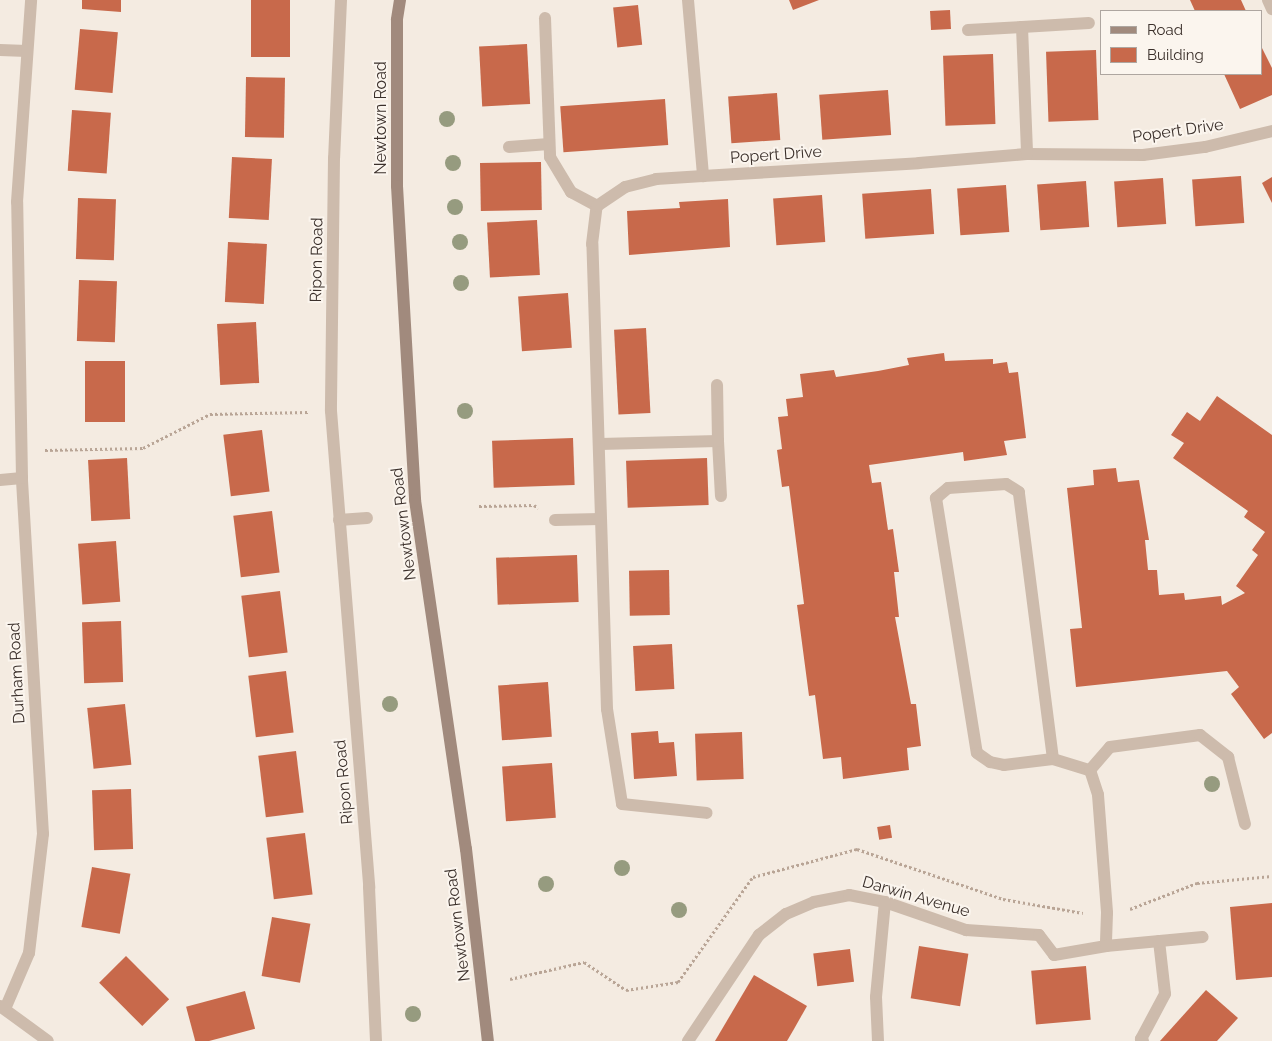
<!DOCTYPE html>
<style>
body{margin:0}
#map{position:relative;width:1272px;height:1041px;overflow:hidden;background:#f4ebe1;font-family:Raleway,sans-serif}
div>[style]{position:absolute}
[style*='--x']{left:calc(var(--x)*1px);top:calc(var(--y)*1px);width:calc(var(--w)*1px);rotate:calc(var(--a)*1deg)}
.building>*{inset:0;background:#c8694b;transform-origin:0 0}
.path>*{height:3px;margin-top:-1.5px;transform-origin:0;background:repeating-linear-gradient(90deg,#b9a596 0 2.5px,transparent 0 5px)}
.service>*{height:12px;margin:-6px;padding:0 6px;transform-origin:6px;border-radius:6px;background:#cdbbac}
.minor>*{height:12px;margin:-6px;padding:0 6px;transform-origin:6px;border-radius:6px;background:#cdbbac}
.secondary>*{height:12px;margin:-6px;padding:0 6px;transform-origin:6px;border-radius:6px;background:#a18a7d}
.trees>*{width:16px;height:16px;margin:-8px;border-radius:50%;background:#969b7f}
span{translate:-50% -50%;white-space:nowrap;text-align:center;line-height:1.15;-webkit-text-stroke:4px #fbf5ee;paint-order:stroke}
.street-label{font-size:16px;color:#3b302b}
.legend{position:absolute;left:1100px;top:10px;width:162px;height:65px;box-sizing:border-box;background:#fbf5ee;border:1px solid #aea6a0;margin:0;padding:6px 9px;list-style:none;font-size:15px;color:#3b302b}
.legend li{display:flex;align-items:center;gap:10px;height:25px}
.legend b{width:25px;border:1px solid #aea6a0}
</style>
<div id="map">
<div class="building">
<div style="clip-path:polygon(82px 0,121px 0,121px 12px,82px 9px)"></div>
<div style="left:251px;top:0;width:39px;height:57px"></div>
<div style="clip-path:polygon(789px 0,819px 0,793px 10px)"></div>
<div style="clip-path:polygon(1190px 0,1241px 0,1246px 11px,1195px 11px)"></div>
<div style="left:638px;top:5px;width:40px;height:25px;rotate:84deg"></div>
<div style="left:950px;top:10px;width:19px;height:20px;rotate:87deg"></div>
<div style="left:80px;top:29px;width:38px;height:61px;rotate:5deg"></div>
<div style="left:527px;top:44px;width:60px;height:48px;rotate:87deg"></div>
<div style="clip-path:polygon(1261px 46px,1272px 68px,1272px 95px,1240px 109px,1224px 74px,1261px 74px)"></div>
<div style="left:1096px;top:50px;width:70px;height:50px;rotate:88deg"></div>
<div style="left:993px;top:54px;width:70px;height:50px;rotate:88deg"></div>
<div style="left:246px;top:77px;width:39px;height:60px;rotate:1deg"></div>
<div style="left:888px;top:90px;width:45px;height:69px;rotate:86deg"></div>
<div style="left:777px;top:93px;width:47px;height:49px;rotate:86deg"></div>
<div style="left:665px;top:99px;width:46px;height:105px;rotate:86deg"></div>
<div style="left:72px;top:110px;width:39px;height:61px;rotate:4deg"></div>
<div style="left:232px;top:157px;width:40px;height:61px;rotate:3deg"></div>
<div style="left:541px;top:162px;width:48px;height:61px;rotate:89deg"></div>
<div style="left:1241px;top:176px;width:47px;height:49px;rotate:86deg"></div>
<div style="clip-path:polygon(1272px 177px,1272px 203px,1262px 183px)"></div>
<div style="left:1163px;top:178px;width:46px;height:49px;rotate:86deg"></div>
<div style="left:1086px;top:181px;width:46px;height:49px;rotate:86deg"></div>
<div style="left:1006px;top:185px;width:47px;height:49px;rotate:86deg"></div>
<div style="left:931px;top:189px;width:45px;height:69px;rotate:86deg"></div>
<div style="left:822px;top:195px;width:47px;height:49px;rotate:86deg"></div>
<div style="left:78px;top:198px;width:38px;height:61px;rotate:2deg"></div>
<div style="clip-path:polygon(728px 199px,730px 247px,629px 255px,627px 211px,680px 208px,679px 202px)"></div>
<div style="left:537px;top:220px;width:55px;height:50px;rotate:87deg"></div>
<div style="left:228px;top:242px;width:39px;height:60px;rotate:3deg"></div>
<div style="left:79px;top:280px;width:38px;height:61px;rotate:2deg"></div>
<div style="left:568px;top:293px;width:55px;height:50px;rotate:86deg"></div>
<div style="left:256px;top:322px;width:61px;height:39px;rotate:87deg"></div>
<div style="left:646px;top:328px;width:85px;height:32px;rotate:87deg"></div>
<div style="clip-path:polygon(944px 353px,945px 361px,993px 359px,993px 364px,1007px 362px,1009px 373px,1018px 372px,1026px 438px,1004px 441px,1007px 455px,964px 461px,963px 452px,869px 465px,872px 483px,881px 482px,888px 530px,893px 529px,899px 572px,894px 572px,899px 617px,895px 617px,911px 704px,916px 704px,921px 746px,907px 748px,909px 770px,843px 779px,841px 757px,823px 759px,815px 695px,809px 696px,797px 605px,804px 604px,789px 486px,782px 487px,777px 450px,782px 449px,778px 417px,788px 416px,786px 399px,803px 397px,800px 374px,834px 370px,836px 377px,878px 371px,909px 365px,907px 358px)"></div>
<div style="left:85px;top:361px;width:40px;height:61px"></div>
<div style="clip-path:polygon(1217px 396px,1272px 435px,1272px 733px,1264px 739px,1231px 694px,1239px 687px,1227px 671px,1076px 687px,1070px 629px,1082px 628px,1067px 488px,1094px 485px,1093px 470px,1116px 468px,1118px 482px,1139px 480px,1149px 540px,1145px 540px,1148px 570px,1157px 570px,1159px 595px,1184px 593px,1185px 600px,1221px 596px,1222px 605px,1245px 593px,1236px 586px,1258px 555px,1252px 550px,1265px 532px,1244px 517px,1248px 511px,1173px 458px,1184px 443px,1171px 435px,1187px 412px,1200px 421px)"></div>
<div style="left:262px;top:430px;width:62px;height:39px;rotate:83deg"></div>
<div style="left:573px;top:438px;width:47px;height:81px;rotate:88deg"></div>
<div style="left:127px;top:458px;width:61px;height:39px;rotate:87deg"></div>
<div style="left:707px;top:458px;width:47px;height:81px;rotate:88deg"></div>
<div style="left:272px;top:511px;width:62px;height:39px;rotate:83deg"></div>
<div style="left:116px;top:541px;width:61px;height:38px;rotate:86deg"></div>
<div style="left:577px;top:555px;width:47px;height:81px;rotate:88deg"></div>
<div style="left:669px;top:570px;width:45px;height:40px;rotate:89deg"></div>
<div style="left:280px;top:591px;width:62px;height:39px;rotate:83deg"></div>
<div style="left:121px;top:621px;width:61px;height:39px;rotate:88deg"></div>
<div style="left:672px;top:644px;width:45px;height:39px;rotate:87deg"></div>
<div style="left:286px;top:671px;width:62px;height:38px;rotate:83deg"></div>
<div style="left:548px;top:682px;width:55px;height:50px;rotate:86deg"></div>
<div style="left:125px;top:704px;width:61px;height:38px;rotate:84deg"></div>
<div style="clip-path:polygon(658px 731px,659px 743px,674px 742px,677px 776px,634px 779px,631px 733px)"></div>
<div style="left:742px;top:732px;width:47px;height:47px;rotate:88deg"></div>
<div style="left:296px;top:751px;width:62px;height:38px;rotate:83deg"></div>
<div style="left:552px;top:763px;width:55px;height:50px;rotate:86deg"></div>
<div style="left:131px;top:789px;width:60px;height:39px;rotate:88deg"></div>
<div style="left:890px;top:825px;width:13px;height:13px;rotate:81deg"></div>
<div style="left:305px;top:833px;width:62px;height:39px;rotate:83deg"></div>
<div style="left:92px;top:867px;width:39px;height:61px;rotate:10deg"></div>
<div style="clip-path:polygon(1272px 903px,1272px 977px,1236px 980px,1230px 907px)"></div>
<div style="left:272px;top:917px;width:39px;height:60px;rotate:10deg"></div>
<div style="left:919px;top:946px;width:50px;height:53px;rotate:9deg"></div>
<div style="left:850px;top:949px;width:33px;height:37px;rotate:83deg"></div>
<div style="left:126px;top:956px;width:61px;height:38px;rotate:45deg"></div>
<div style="left:1086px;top:966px;width:54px;height:55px;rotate:85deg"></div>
<div style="clip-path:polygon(754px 975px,807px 1006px,794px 1029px,787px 1041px,715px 1041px)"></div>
<div style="clip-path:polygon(1206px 990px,1238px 1018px,1217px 1041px,1160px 1041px)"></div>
<div style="left:245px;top:991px;width:39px;height:61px;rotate:75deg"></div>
</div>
<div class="path">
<div style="--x:45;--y:450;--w:98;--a:-1.2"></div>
<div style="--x:143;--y:448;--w:75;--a:-26.9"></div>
<div style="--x:210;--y:414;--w:98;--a:-1.2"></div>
<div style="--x:479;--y:506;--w:55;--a:-1"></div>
<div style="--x:534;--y:505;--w:5;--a:37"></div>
<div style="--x:1130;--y:909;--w:72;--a:-21.2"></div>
<div style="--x:1197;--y:883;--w:75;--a:-5.3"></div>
<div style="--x:510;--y:979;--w:76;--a:-12.9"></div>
<div style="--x:584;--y:962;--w:50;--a:33.7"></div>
<div style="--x:626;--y:990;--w:53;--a:-8.7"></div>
<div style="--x:678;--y:982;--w:129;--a:-54.5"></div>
<div style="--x:753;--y:877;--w:108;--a:-15.1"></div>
<div style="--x:857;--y:849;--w:154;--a:18.9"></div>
<div style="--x:1003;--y:899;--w:81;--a:9.9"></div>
</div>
<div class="service">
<div style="--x:545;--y:18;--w:139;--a:87.9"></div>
<div style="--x:550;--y:157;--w:41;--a:59"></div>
<div style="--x:571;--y:192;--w:30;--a:28"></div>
<div style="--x:509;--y:147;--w:40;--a:-4.3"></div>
<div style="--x:718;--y:441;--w:55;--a:86.9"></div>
<div style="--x:600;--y:444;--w:118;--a:-1.5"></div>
<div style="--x:718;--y:441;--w:56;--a:-91"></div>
<div style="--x:555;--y:520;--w:45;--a:-1.3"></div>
<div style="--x:607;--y:709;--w:96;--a:81"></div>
<div style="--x:622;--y:804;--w:85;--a:6"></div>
<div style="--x:1053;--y:759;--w:269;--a:-97.3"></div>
<div style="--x:1019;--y:492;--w:15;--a:-148"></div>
<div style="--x:1006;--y:484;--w:58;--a:176.1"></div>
<div style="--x:948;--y:488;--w:16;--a:140"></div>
<div style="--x:936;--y:498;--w:258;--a:80.9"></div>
<div style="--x:977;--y:753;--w:16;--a:35"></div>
<div style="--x:990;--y:762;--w:14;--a:12"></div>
<div style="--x:1004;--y:765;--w:49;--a:-7"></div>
<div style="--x:1053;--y:759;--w:39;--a:17"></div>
<div style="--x:1090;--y:770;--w:26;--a:72"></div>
<div style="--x:1098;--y:795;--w:118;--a:85.6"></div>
<div style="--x:1107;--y:913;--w:33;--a:92"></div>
<div style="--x:1090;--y:770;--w:30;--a:-49"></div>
<div style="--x:1110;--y:747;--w:91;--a:-7.6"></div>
<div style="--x:1200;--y:735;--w:36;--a:38"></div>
<div style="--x:1228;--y:757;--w:69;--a:75.8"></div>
<div style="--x:1143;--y:1041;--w:3;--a:-135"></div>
<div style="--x:1141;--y:1039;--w:51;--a:-61.9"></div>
</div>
<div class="minor">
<div style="--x:341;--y:0;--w:158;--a:92.5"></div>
<div style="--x:334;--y:158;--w:253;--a:90.7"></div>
<div style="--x:331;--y:411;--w:478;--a:85.4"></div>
<div style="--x:369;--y:887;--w:154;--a:87.4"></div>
<div style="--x:688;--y:0;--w:177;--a:85.1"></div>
<div style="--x:703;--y:176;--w:216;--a:-3.4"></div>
<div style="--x:919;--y:163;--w:108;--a:-4.8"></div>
<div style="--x:1027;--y:154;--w:116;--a:0.5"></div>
<div style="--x:1143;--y:155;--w:63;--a:-7.4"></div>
<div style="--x:1205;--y:147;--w:69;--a:-13.4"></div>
<div style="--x:1268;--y:0;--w:10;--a:66"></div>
<div style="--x:1022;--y:27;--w:67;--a:-3.4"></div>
<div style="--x:968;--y:30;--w:54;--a:-3.2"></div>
<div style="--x:1022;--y:27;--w:127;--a:87.7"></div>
<div style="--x:0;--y:50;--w:27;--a:2"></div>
<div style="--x:0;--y:480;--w:22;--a:-5"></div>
<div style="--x:339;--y:520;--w:28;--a:-4"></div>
<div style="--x:607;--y:709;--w:465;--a:-91.8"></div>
<div style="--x:592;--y:244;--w:38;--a:-83"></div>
<div style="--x:597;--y:206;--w:34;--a:-34"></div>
<div style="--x:625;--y:187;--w:32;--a:-14"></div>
<div style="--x:656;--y:179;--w:47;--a:-3.7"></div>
<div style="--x:1159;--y:941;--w:53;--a:83.5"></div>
<div style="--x:0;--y:1006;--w:59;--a:36.1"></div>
<div style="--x:5;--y:1009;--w:61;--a:-66.8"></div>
<div style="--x:29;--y:953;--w:120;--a:-83.3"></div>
<div style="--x:43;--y:834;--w:357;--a:-93.4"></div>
<div style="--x:22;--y:478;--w:276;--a:-91"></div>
<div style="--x:17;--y:202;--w:202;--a:-86"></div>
<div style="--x:688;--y:1041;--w:128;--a:-56.2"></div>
<div style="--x:759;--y:935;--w:34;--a:-38"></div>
<div style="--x:786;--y:914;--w:30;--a:-23"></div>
<div style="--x:814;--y:902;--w:36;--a:-11"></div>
<div style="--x:849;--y:895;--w:37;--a:11"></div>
<div style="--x:885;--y:902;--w:86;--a:19.1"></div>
<div style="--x:966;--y:930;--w:73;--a:3.9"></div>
<div style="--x:1039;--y:935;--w:25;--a:53"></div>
<div style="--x:1054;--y:955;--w:53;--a:-9.8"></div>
<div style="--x:1106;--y:946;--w:97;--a:-5.3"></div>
<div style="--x:878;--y:1041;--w:44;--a:-92.6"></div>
<div style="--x:876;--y:997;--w:95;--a:-84.6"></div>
</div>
<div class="secondary">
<div style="--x:400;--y:0;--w:20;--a:99"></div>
<div style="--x:397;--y:20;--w:166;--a:90"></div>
<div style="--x:397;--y:186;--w:315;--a:86.7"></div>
<div style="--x:415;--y:500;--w:353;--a:81.7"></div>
<div style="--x:466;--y:849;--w:193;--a:83.5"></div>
</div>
<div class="trees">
<div style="left:447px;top:119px"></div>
<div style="left:453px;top:163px"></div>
<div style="left:455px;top:207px"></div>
<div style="left:460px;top:242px"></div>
<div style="left:461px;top:283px"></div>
<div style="left:465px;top:411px"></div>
<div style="left:390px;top:704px"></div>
<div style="left:1212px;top:784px"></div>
<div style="left:622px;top:868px"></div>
<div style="left:546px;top:884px"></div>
<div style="left:679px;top:910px"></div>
<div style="left:413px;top:1014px"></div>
</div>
<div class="street-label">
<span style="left:381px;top:118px;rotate:-90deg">Newtown Road</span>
<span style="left:1178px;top:131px;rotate:-8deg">Popert Drive</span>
<span style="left:776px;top:155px;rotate:-4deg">Popert Drive</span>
<span style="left:317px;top:260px;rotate:-89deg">Ripon Road</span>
<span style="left:404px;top:524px;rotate:-97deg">Newtown Road</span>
<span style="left:17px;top:673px;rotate:-93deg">Durham Road</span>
<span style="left:344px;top:782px;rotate:-95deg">Ripon Road</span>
<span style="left:916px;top:897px;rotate:16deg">Darwin Avenue</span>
<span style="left:458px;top:925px;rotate:-97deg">Newtown Road</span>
</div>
<ul class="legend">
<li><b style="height:6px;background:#a18a7d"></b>Road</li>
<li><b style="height:14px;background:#c8694b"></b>Building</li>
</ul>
</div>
